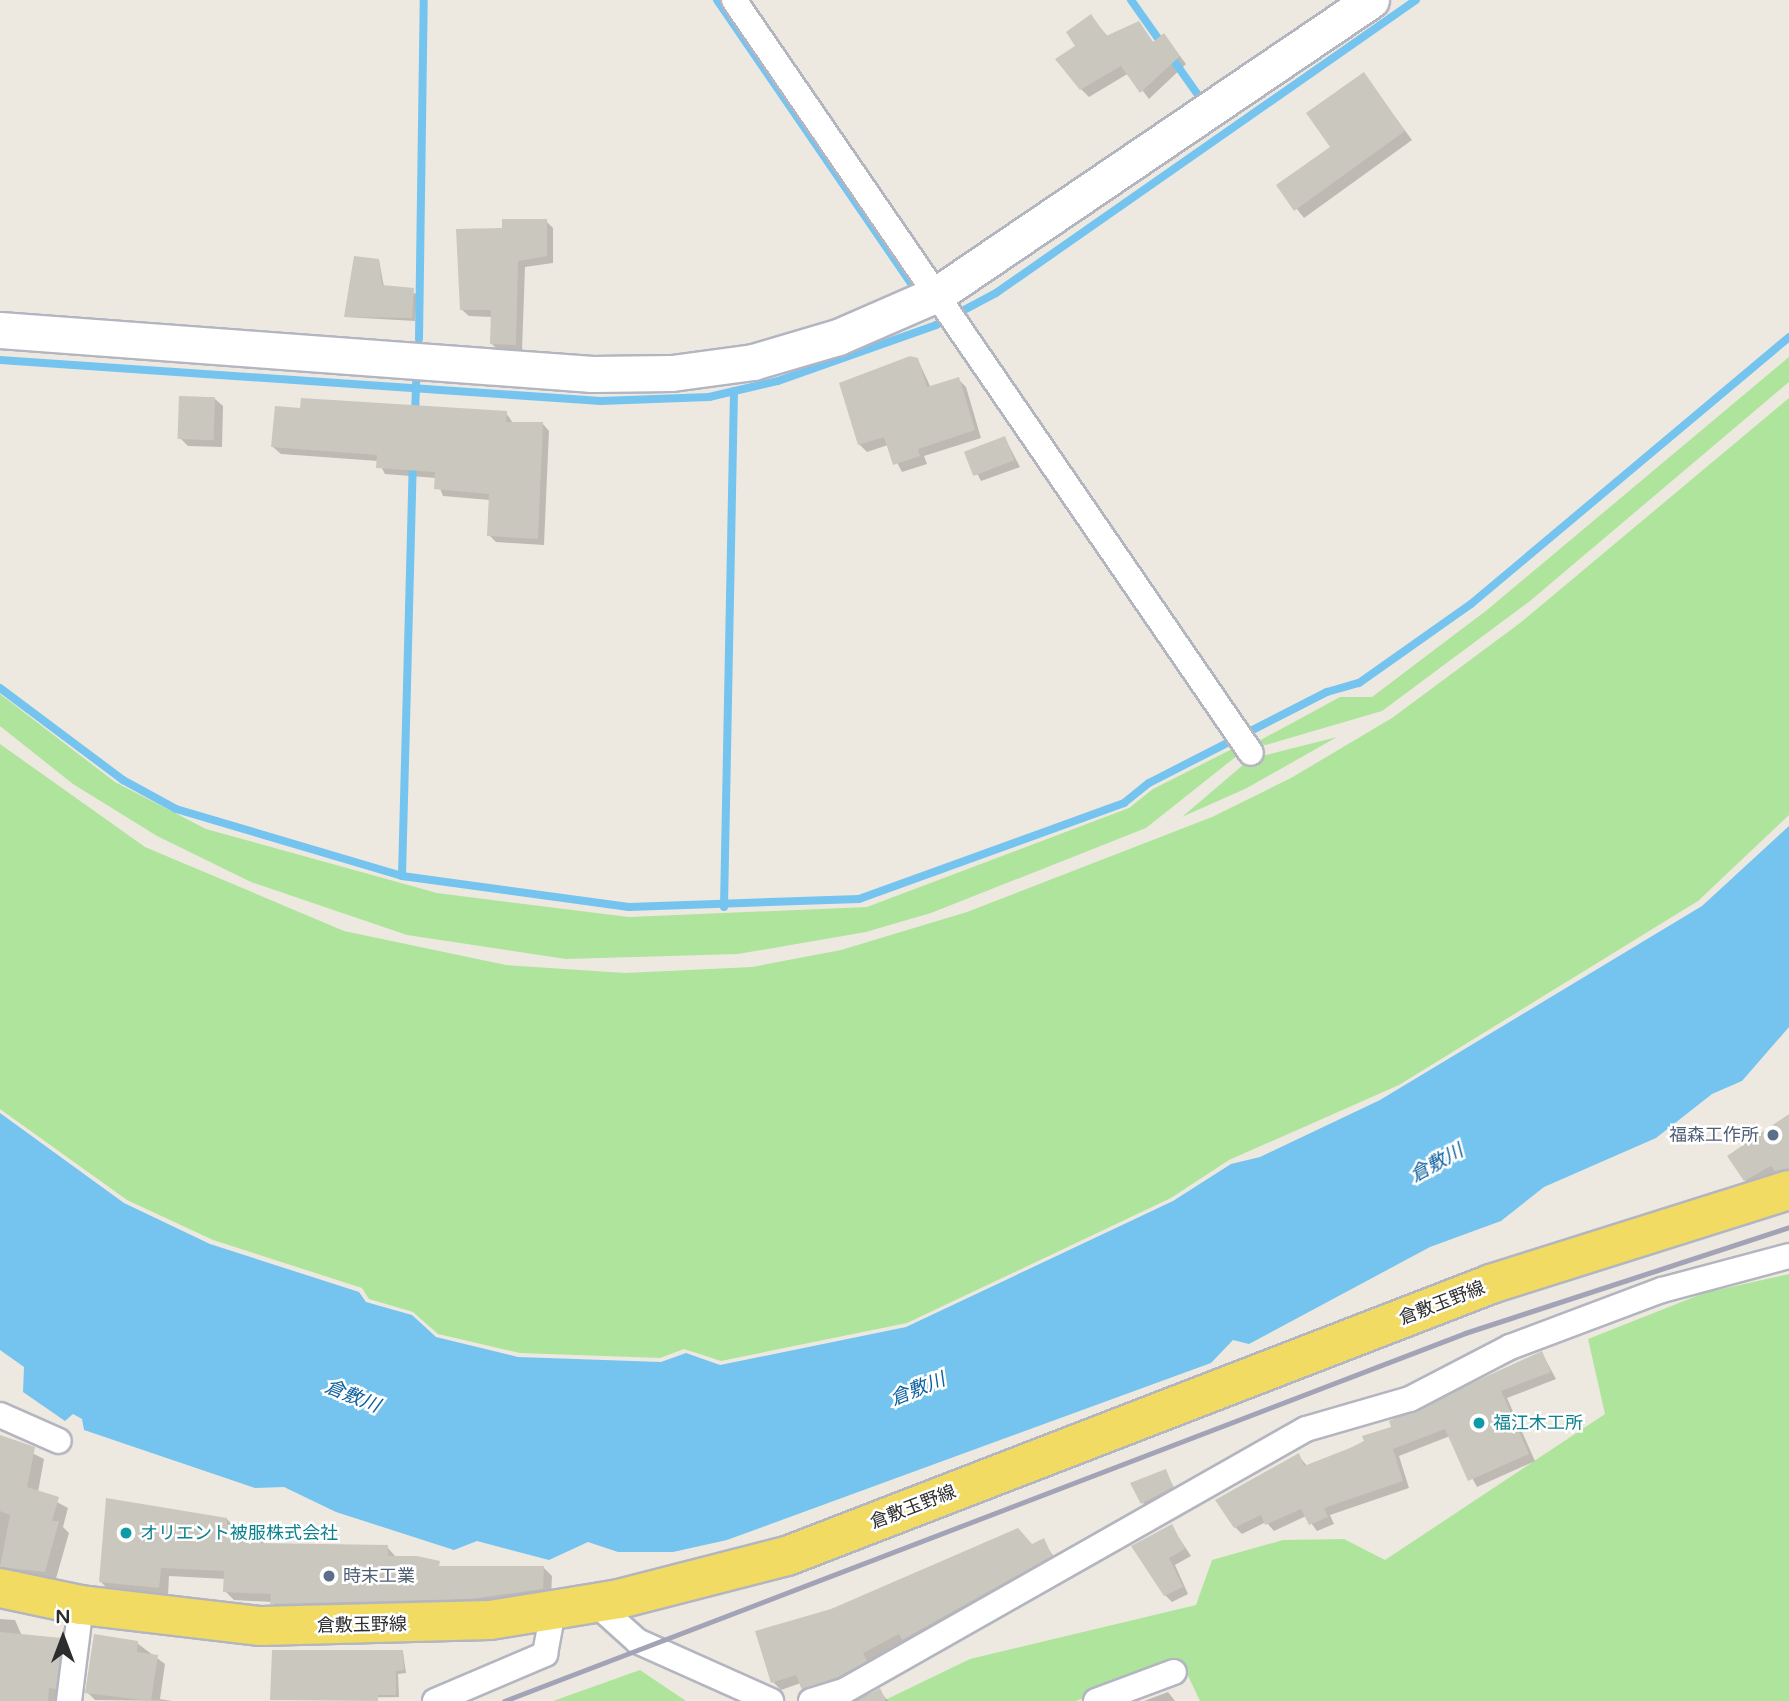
<!DOCTYPE html>
<meta charset="utf-8">
<style>
body{margin:0}
#map{position:relative;width:1789px;height:1701px;overflow:hidden;background:#eee9e0;font-family:"Varela Round","Noto Sans JP",sans-serif}
div>[style]{position:absolute}
[style*='--x']{left:calc(var(--x)*1px);top:calc(var(--y)*1px);width:calc(var(--w)*1px);rotate:calc(var(--a)*1deg)}
.green>*{inset:0;background:#afe49d}
.water>*{inset:0;background:#74c4ef}
.shadow>*{inset:0;background:#0003}
.stream>*{height:8px;margin:-4px;padding:0 4px;transform-origin:4px;border-radius:4px;background:#74c4ef}
.building>*{inset:0;background:#cac7be;transform-origin:0 0}
.roads{filter:drop-shadow(2px 0 #b3b5c0) drop-shadow(-2px 0 #b3b5c0) drop-shadow(0 2px #b3b5c0) drop-shadow(0 -2px #b3b5c0)}
.street>*{height:24px;margin:-12px;padding:0 12px;transform-origin:12px;border-radius:12px;background:#fff}
.secondary>*{height:35px;margin:-17.5px;padding:0 17.5px;transform-origin:17.5px;border-radius:17.5px;background:#fff}
.primary>*{height:38px;margin:-19px;padding:0 19px;transform-origin:19px;border-radius:19px;background:#f1db62}
.rail>*{height:5px;margin:-2.5px;padding:0 2.5px;transform-origin:2.5px;border-radius:2.5px;background:#a2a3b7}
.dots>*{width:19px;height:19px;translate:-50% -50%;box-sizing:border-box;border:4px solid #fff;border-radius:50%}
span{translate:-50% -50%;white-space:nowrap;text-align:center;line-height:1.15;-webkit-text-stroke:5px #fff;paint-order:stroke}
.service-label{font-size:18px;color:#4e5e75}
.right{translate:-100% -50%;text-align:right}
.left{translate:0 -50%;text-align:left}
.street-label{font-size:18px;color:#2d2d2d}
.culture-label{font-size:18px;color:#0d838f}
.water-label{font-size:19px;color:#0e62a0;font-style:italic}
.north{position:absolute;left:28px;top:1603px;width:70px;height:70px;-webkit-text-stroke:5px #fff;paint-order:stroke;rotate:0deg;font-size:19px;font-weight:700;line-height:28px;text-align:center;color:#2d2d2d}
.north::after{content:'';display:block;margin:auto;width:24px;height:32px;background:#2d2d2d;clip-path:polygon(50% 0,100% 100%,50% 72%,0 100%)}
</style>
<div id="map">
<div class="green">
<div style="clip-path:polygon(1789px 357px,1789px 382px,1530px 601px,1382px 711px,1266px 745px,1255px 743px,1340px 697px,1372px 697px,1487px 610px)"></div>
<div style="clip-path:polygon(1789px 398px,1789px 815px,1698px 901px,1399px 1085px,1229px 1160px,1171px 1198px,907px 1323px,721px 1361px,684px 1349px,660px 1358px,520px 1353px,438px 1334px,413px 1312px,369px 1299px,362px 1288px,213px 1240px,127px 1200px,0 1109px,0 744px,145px 847px,344px 931px,506px 965px,625px 973px,752px 967px,841px 950px,967px 912px,1212px 817px,1291px 778px,1392px 718px,1520px 623px)"></div>
<div style="clip-path:polygon(0 694px,115px 782px,206px 829px,437px 893px,629px 917px,867px 907px,1129px 808px,1153px 789px,1234px 748px,1238px 755px,1146px 828px,931px 913px,866px 932px,738px 954px,566px 959px,407px 935px,251px 882px,157px 836px,73px 784px,0 726px)"></div>
<div style="clip-path:polygon(1337px 737px,1247px 788px,1182px 817px,1250px 759px)"></div>
<div style="clip-path:polygon(1789px 1274px,1789px 1701px,1200px 1701px,1181px 1661px,1076px 1701px,883px 1701px,970px 1659px,1196px 1605px,1212px 1560px,1283px 1540px,1344px 1539px,1385px 1560px,1605px 1414px,1588px 1339px,1704px 1293px)"></div>
<div style="clip-path:polygon(640px 1670px,686px 1701px,553px 1701px)"></div>
</div>
<div class="water">
<div style="clip-path:polygon(1789px 826px,1789px 1027px,1742px 1081px,1712px 1094px,1656px 1138px,1544px 1187px,1501px 1221px,1430px 1247px,1249px 1344px,1233px 1340px,1211px 1363px,727px 1540px,673px 1552px,618px 1552px,588px 1542px,549px 1560px,477px 1541px,454px 1550px,336px 1512px,284px 1487px,255px 1488px,84px 1430px,82px 1419px,73px 1414px,65px 1421px,23px 1392px,24px 1367px,0 1350px,0 1113px,124px 1203px,210px 1244px,359px 1292px,366px 1302px,412px 1315px,436px 1337px,518px 1357px,661px 1362px,686px 1353px,720px 1365px,906px 1327px,1173px 1201px,1231px 1164px,1260px 1157px,1380px 1100px,1702px 906px)"></div>
</div>
<div class="shadow">
<div style="clip-path:polygon(1091px 16px,1108px 37px,1138px 23px,1154px 43px,1164px 35px,1186px 64px,1149px 99px,1129px 73px,1089px 97px,1081px 89px,1077px 46px)"></div>
<div style="clip-path:polygon(1364px 75px,1412px 140px,1304px 218px,1279px 186px,1333px 148px)"></div>
<div style="clip-path:polygon(546px 221px,553px 228px,553px 263px,525px 267px,522px 351px,499px 351px,491px 343px,492px 317px,469px 316px,461px 309px,504px 230px)"></div>
<div style="clip-path:polygon(379px 260px,384px 287px,417px 294px,415px 321px,345px 317px)"></div>
<div style="clip-path:polygon(918px 360px,931px 388px,958px 379px,966px 387px,981px 438px,924px 456px,927px 464px,902px 472px,888px 445px,867px 452px,859px 444px)"></div>
<div style="clip-path:polygon(215px 399px,223px 406px,222px 447px,188px 446px,181px 439px)"></div>
<div style="clip-path:polygon(506px 413px,513px 423px,542px 423px,549px 431px,544px 545px,496px 542px,489px 535px,490px 500px,443px 496px,436px 478px,385px 474px,378px 461px,281px 454px,273px 447px)"></div>
<div style="clip-path:polygon(1005px 438px,1020px 467px,981px 481px,966px 452px)"></div>
<div style="clip-path:polygon(1789px 1116px,1789px 1178px,1754px 1189px,1745px 1180px)"></div>
<div style="clip-path:polygon(1542px 1353px,1556px 1379px,1507px 1398px,1535px 1461px,1477px 1487px,1450px 1436px,1399px 1456px,1409px 1488px,1330px 1515px,1334px 1524px,1317px 1531px,1306px 1516px,1274px 1531px,1266px 1522px,1242px 1534px,1235px 1527px,1298px 1455px,1307px 1466px,1351px 1449px)"></div>
<div style="clip-path:polygon(0 1437px,44px 1459px,38px 1492px,68px 1508px,63px 1527px,69px 1533px,55px 1582px,0 1572px)"></div>
<div style="clip-path:polygon(1165px 1471px,1176px 1491px,1146px 1506px,1143px 1503px)"></div>
<div style="clip-path:polygon(227px 1519px,235px 1528px,258px 1529px,266px 1545px,387px 1547px,396px 1557px,444px 1568px,543px 1567px,552px 1576px,551px 1597px,281px 1612px,272px 1602px,234px 1600px,225px 1591px,226px 1579px,169px 1576px,168px 1596px,109px 1590px,100px 1581px)"></div>
<div style="clip-path:polygon(1171px 1526px,1191px 1556px,1175px 1565px,1188px 1594px,1172px 1602px,1165px 1595px)"></div>
<div style="clip-path:polygon(1043px 1541px,1059px 1564px,870px 1661px,873px 1669px,811px 1697px,801px 1683px,781px 1690px,773px 1682px)"></div>
<div style="clip-path:polygon(0 1619px,15px 1620px,22px 1636px,61px 1640px,69px 1648px,63px 1695px,55px 1701px,0 1701px)"></div>
<div style="clip-path:polygon(137px 1643px,165px 1664px,160px 1699px,172px 1701px,95px 1700px,87px 1692px)"></div>
<div style="clip-path:polygon(403px 1652px,406px 1673px,398px 1674px,399px 1697px,272px 1699px)"></div>
<div style="clip-path:polygon(879px 1690px,888px 1701px,851px 1701px)"></div>
<div style="clip-path:polygon(1168px 1692px,1175px 1701px,1144px 1701px)"></div>
</div>
<div class="stream">
<div style="--x:717;--y:0;--w:347;--a:55.6"></div>
<div style="--x:1131;--y:0;--w:116;--a:54.8"></div>
<div style="--x:419;--y:339;--w:339;--a:-89.2"></div>
<div style="--x:0;--y:360;--w:602;--a:3.9"></div>
<div style="--x:601;--y:401;--w:108;--a:-2.1"></div>
<div style="--x:709;--y:397;--w:71;--a:-13.1"></div>
<div style="--x:778;--y:381;--w:168;--a:-19.5"></div>
<div style="--x:936;--y:325;--w:68;--a:-28.1"></div>
<div style="--x:996;--y:293;--w:512;--a:-34.9"></div>
<div style="--x:415;--y:415;--w:33;--a:-88"></div>
<div style="--x:0;--y:688;--w:154;--a:36.8"></div>
<div style="--x:123;--y:780;--w:60;--a:28.7"></div>
<div style="--x:176;--y:809;--w:236;--a:16.5"></div>
<div style="--x:402;--y:876;--w:229;--a:7.8"></div>
<div style="--x:629;--y:907;--w:230;--a:-2"></div>
<div style="--x:859;--y:899;--w:282;--a:-19.9"></div>
<div style="--x:1124;--y:803;--w:32;--a:-39"></div>
<div style="--x:1149;--y:783;--w:200;--a:-27.1"></div>
<div style="--x:1327;--y:692;--w:33;--a:-16"></div>
<div style="--x:1359;--y:683;--w:137;--a:-35.2"></div>
<div style="--x:1471;--y:604;--w:415;--a:-40"></div>
<div style="--x:402;--y:876;--w:413;--a:-88.5"></div>
<div style="--x:724;--y:907;--w:516;--a:-88.89"></div>
</div>
<div class="building">
<div style="clip-path:polygon(1091px 14px,1106px 36px,1139px 21px,1153px 42px,1164px 33px,1180px 56px,1140px 93px,1121px 66px,1080px 90px,1055px 59px,1075px 46px,1066px 32px)"></div>
<div style="clip-path:polygon(1364px 72px,1405px 131px,1294px 211px,1276px 185px,1330px 147px,1306px 113px)"></div>
<div style="clip-path:polygon(502px 219px,547px 219px,547px 256px,518px 261px,516px 345px,490px 344px,491px 310px,460px 310px,456px 229px,502px 228px)"></div>
<div style="clip-path:polygon(354px 256px,379px 259px,382px 285px,414px 288px,412px 318px,344px 317px)"></div>
<div style="clip-path:polygon(910px 356px,918px 358px,927px 387px,959px 377px,975px 430px,918px 449px,920px 456px,893px 465px,884px 437px,858px 445px,839px 383px)"></div>
<div style="left:179px;top:396px;width:36px;height:43px;rotate:2deg"></div>
<div style="clip-path:polygon(301px 398px,507px 411px,506px 422px,543px 422px,538px 539px,487px 536px,489px 494px,434px 489px,435px 472px,376px 468px,377px 455px,271px 447px,275px 406px,300px 408px)"></div>
<div style="left:1005px;top:436px;width:26px;height:44px;rotate:69deg"></div>
<div style="clip-path:polygon(1789px 1114px,1789px 1169px,1775px 1171px,1771px 1166px,1744px 1181px,1727px 1156px)"></div>
<div style="clip-path:polygon(1542px 1351px,1551px 1372px,1501px 1391px,1529px 1454px,1468px 1481px,1445px 1429px,1393px 1449px,1403px 1481px,1324px 1508px,1328px 1517px,1309px 1525px,1301px 1509px,1265px 1525px,1261px 1515px,1234px 1528px,1215px 1500px,1299px 1453px,1304px 1466px,1350px 1448px,1364px 1441px,1362px 1436px,1391px 1427px,1389px 1421px)"></div>
<div style="clip-path:polygon(0 1435px,35px 1447px,27px 1487px,59px 1497px,52px 1521px,59px 1521px,45px 1572px,0 1567px,10px 1515px,0 1511px)"></div>
<div style="clip-path:polygon(1166px 1469px,1173px 1487px,1141px 1504px,1130px 1483px)"></div>
<div style="clip-path:polygon(106px 1498px,227px 1518px,227px 1525px,258px 1527px,257px 1543px,388px 1545px,388px 1556px,417px 1556px,440px 1561px,439px 1566px,544px 1566px,543px 1589px,470px 1599px,270px 1604px,271px 1594px,223px 1592px,224px 1571px,161px 1568px,159px 1588px,99px 1582px)"></div>
<div style="clip-path:polygon(1172px 1524px,1185px 1549px,1169px 1558px,1183px 1587px,1164px 1596px,1131px 1546px)"></div>
<div style="clip-path:polygon(1018px 1528px,1032px 1544px,1044px 1538px,1052px 1556px,902px 1640px,899px 1634px,863px 1653px,867px 1661px,838px 1677px,802px 1690px,796px 1675px,771px 1683px,755px 1631px,831px 1609px)"></div>
<div style="clip-path:polygon(0 1632px,62px 1638px,56px 1689px,49px 1688px,48px 1701px,0 1701px)"></div>
<div style="clip-path:polygon(94px 1634px,138px 1641px,137px 1652px,158px 1655px,151px 1701px,85px 1693px)"></div>
<div style="clip-path:polygon(272px 1650px,403px 1650px,404px 1670px,396px 1671px,396px 1695px,378px 1695px,378px 1701px,270px 1700px)"></div>
<div style="clip-path:polygon(880px 1688px,886px 1701px,857px 1701px)"></div>
</div>
<div class="roads">
<div class="street">
<div style="--x:734;--y:0;--w:913;--a:55.53"></div>
<div style="--x:0;--y:1415;--w:64;--a:23.8"></div>
<div style="--x:595;--y:1603;--w:57;--a:42.1"></div>
<div style="--x:637;--y:1641;--w:147;--a:24.1"></div>
<div style="--x:69;--y:1701;--w:97;--a:-82.9"></div>
<div style="--x:435;--y:1701;--w:120;--a:-23.1"></div>
<div style="--x:545;--y:1654;--w:44;--a:-79.5"></div>
<div style="--x:811;--y:1701;--w:34;--a:-17"></div>
<div style="--x:844;--y:1691;--w:531;--a:-29.56"></div>
<div style="--x:1306;--y:1429;--w:108;--a:-16.1"></div>
<div style="--x:1410;--y:1399;--w:113;--a:-27.5"></div>
<div style="--x:1510;--y:1347;--w:162;--a:-20.6"></div>
<div style="--x:1662;--y:1290;--w:131;--a:-15"></div>
<div style="--x:1096;--y:1701;--w:83;--a:-20.4"></div>
</div>
<div class="secondary">
<div style="--x:0;--y:330;--w:594;--a:4.25"></div>
<div style="--x:592;--y:374;--w:80;--a:-0.7"></div>
<div style="--x:672;--y:373;--w:82;--a:-7.7"></div>
<div style="--x:753;--y:362;--w:89;--a:-16.4"></div>
<div style="--x:838;--y:337;--w:110;--a:-23.5"></div>
<div style="--x:939;--y:293;--w:522;--a:-34.15"></div>
</div>
<div class="primary">
<div style="--x:0;--y:1588;--w:83;--a:11.9"></div>
<div style="--x:81;--y:1605;--w:181;--a:6.7"></div>
<div style="--x:261;--y:1626;--w:229;--a:-1.5"></div>
<div style="--x:490;--y:1620;--w:131;--a:-9.2"></div>
<div style="--x:619;--y:1599;--w:173;--a:-14.4"></div>
<div style="--x:787;--y:1556;--w:755;--a:-21.12"></div>
<div style="--x:1491;--y:1284;--w:312;--a:-17.5"></div>
</div>
</div>
<div class="rail">
<div style="--x:504;--y:1701;--w:1029;--a:-20.95"></div>
<div style="--x:1465;--y:1333;--w:341;--a:-18.1"></div>
</div>
<div class="dots">
<div style="left:1773px;top:1135px;background:#5c6f8a"></div>
<div style="left:1479px;top:1423px;background:#0f9aa8"></div>
<div style="left:126px;top:1533px;background:#0f9aa8"></div>
<div style="left:329px;top:1576px;background:#5c6f8a"></div>
</div>
<div class="service-label">
<span class="right" style="left:1759px;top:1135px">福森工作所</span>
<span class="left" style="left:343px;top:1576px">時末工業</span>
</div>
<div class="street-label">
<span style="left:1442px;top:1303px;rotate:-21deg">倉敷玉野線</span>
<span style="left:913px;top:1507px;rotate:-21deg">倉敷玉野線</span>
<span style="left:362px;top:1625px;rotate:-1deg">倉敷玉野線</span>
</div>
<div class="culture-label">
<span class="left" style="left:1493px;top:1423px">福江木工所</span>
<span class="left" style="left:140px;top:1533px">オリエント被服株式会社</span>
</div>
<div class="water-label">
<span style="left:1437px;top:1164px;rotate:-29deg">倉敷川</span>
<span style="left:918px;top:1390px;rotate:-22deg">倉敷川</span>
<span style="left:352px;top:1397px;rotate:22deg">倉敷川</span>
</div>
<div class="north">N</div>
</div>
